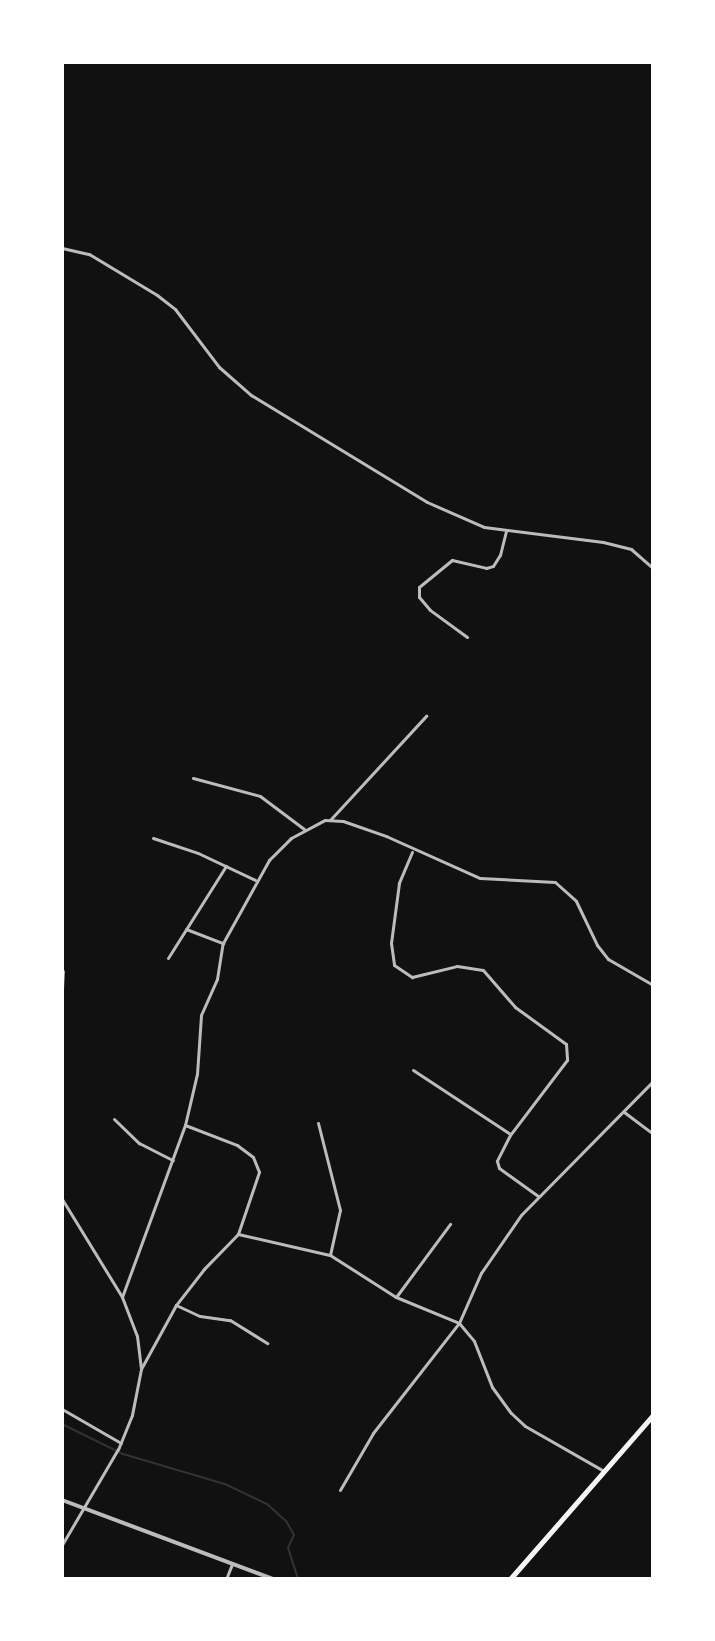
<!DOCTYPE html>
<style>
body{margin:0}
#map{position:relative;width:715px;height:1641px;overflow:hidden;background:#111;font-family:Karla,sans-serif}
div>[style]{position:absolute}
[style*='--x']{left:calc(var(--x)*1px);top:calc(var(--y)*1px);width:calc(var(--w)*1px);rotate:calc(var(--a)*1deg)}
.stream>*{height:2px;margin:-1px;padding:0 1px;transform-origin:1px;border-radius:1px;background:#333}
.minor>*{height:3px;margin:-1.5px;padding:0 1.5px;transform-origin:1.5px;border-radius:1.5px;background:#bcbcbc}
.tertiary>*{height:4px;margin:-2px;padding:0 2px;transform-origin:2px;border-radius:2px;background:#bcbcbc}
.trunk>*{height:5px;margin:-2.5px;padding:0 2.5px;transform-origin:2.5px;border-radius:2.5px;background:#f5f5f5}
span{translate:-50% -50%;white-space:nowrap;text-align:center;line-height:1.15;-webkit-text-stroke:6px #fff;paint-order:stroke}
.frame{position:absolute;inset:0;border:64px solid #fff;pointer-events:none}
</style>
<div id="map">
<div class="stream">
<div style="--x:62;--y:1424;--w:68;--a:26.2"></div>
<div style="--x:123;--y:1454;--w:106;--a:16.4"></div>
<div style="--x:225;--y:1484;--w:47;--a:25.5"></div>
<div style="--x:267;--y:1504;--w:25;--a:42"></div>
<div style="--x:286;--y:1521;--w:16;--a:60"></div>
<div style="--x:294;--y:1535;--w:14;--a:115"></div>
<div style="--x:288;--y:1548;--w:33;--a:72"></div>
</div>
<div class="minor">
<div style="--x:62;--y:248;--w:28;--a:13"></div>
<div style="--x:89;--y:254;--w:79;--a:31.1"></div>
<div style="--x:157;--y:295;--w:23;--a:38"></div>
<div style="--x:175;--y:309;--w:73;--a:52.8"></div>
<div style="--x:219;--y:367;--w:43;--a:41.2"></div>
<div style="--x:251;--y:395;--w:206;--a:31.3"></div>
<div style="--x:427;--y:502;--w:62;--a:23.7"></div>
<div style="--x:484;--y:527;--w:120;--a:7.2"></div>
<div style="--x:603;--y:542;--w:29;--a:14"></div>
<div style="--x:631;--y:549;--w:29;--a:41"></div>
<div style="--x:467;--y:637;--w:46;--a:-143.9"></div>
<div style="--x:430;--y:610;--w:17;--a:-130"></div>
<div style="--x:419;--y:597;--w:10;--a:-90"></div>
<div style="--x:419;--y:587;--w:43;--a:-39.3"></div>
<div style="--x:452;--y:560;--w:35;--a:13"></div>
<div style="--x:486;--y:568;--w:7;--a:-16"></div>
<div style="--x:493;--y:566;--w:13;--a:-58"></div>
<div style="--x:500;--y:555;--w:25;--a:-76"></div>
<div style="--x:193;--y:778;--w:69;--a:15"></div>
<div style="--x:260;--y:796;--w:55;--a:36.9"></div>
<div style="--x:330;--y:820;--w:142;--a:-47.3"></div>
<div style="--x:153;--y:838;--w:47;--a:18.4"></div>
<div style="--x:198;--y:853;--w:63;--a:25.3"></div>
<div style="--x:412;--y:852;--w:34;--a:113"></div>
<div style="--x:399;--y:883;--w:61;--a:97.6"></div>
<div style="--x:391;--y:943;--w:22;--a:82"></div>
<div style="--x:394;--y:965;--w:22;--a:34"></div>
<div style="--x:412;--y:977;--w:46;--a:-13.7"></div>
<div style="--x:457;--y:966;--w:26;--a:9"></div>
<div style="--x:483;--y:970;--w:49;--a:49.1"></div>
<div style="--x:515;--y:1007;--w:63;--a:36"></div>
<div style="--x:566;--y:1044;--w:16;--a:86"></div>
<div style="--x:567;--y:1060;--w:94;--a:127.2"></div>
<div style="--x:510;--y:1135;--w:29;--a:117"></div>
<div style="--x:497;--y:1161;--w:7;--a:74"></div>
<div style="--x:499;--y:1168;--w:48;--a:35.7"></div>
<div style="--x:186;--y:929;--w:40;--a:21"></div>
<div style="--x:168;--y:958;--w:109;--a:-57.8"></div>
<div style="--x:62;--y:989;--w:18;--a:-87"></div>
<div style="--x:413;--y:1070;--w:116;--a:33.4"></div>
<div style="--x:624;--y:1112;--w:36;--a:37"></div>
<div style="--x:114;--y:1119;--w:35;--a:44"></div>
<div style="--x:139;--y:1143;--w:38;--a:27"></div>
<div style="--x:318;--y:1123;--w:90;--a:75.8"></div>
<div style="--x:340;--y:1210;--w:46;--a:102.5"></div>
<div style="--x:185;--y:1125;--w:52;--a:-76.8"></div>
<div style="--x:197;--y:1074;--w:59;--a:-86.1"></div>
<div style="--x:201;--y:1015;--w:39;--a:-66"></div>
<div style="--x:217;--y:979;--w:36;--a:-81"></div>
<div style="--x:223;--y:943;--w:95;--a:-61"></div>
<div style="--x:269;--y:860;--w:31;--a:-45"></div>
<div style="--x:291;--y:838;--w:38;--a:-28"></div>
<div style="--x:325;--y:820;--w:18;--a:3"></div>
<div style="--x:343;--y:821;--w:46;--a:19.2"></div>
<div style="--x:386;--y:836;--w:103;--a:24.1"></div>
<div style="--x:480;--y:878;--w:75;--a:3.1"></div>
<div style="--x:555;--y:882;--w:28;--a:42"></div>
<div style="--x:576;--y:901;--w:49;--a:64.5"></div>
<div style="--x:597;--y:945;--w:18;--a:52"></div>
<div style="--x:608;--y:959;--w:52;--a:30"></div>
<div style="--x:62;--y:1199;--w:115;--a:58.5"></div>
<div style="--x:122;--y:1297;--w:42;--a:69"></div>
<div style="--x:137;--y:1336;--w:33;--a:83"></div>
<div style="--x:141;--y:1369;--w:47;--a:101.1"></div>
<div style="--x:132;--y:1415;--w:37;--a:112"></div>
<div style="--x:118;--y:1449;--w:111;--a:120.3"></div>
<div style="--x:238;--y:1234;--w:94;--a:12.9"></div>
<div style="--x:330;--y:1255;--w:78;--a:32.5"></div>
<div style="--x:396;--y:1297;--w:68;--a:22.4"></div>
<div style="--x:459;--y:1323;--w:23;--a:50"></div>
<div style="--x:474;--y:1341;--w:49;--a:68.6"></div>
<div style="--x:492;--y:1387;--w:32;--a:54"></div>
<div style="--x:511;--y:1413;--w:19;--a:43"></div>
<div style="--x:525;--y:1426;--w:91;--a:29.7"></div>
<div style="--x:122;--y:1297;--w:183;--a:-69.9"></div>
<div style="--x:185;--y:1125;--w:56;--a:21"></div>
<div style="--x:237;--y:1145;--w:20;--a:37"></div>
<div style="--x:253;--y:1157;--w:16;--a:68"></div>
<div style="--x:259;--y:1172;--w:65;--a:108.7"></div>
<div style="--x:238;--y:1234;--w:49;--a:134.2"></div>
<div style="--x:204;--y:1269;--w:46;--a:127.9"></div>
<div style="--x:176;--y:1305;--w:73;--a:118.7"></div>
<div style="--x:396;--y:1297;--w:91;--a:-53.5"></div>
<div style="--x:176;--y:1305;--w:26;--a:25"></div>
<div style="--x:200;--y:1316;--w:30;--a:8"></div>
<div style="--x:230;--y:1320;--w:44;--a:31.9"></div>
<div style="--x:62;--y:1409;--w:68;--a:30"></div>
<div style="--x:340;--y:1490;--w:66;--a:-59.9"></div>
<div style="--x:373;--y:1433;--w:140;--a:-52"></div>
<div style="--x:459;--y:1323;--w:55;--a:-66.3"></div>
<div style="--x:481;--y:1273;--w:70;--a:-55.4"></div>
<div style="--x:521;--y:1215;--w:188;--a:-45.4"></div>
<div style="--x:226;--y:1579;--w:16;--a:-68"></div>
</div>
<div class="tertiary">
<div style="--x:62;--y:1500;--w:225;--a:20.5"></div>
</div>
<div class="trunk">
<div style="--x:510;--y:1579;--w:218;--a:-48.9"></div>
</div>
<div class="frame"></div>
</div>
